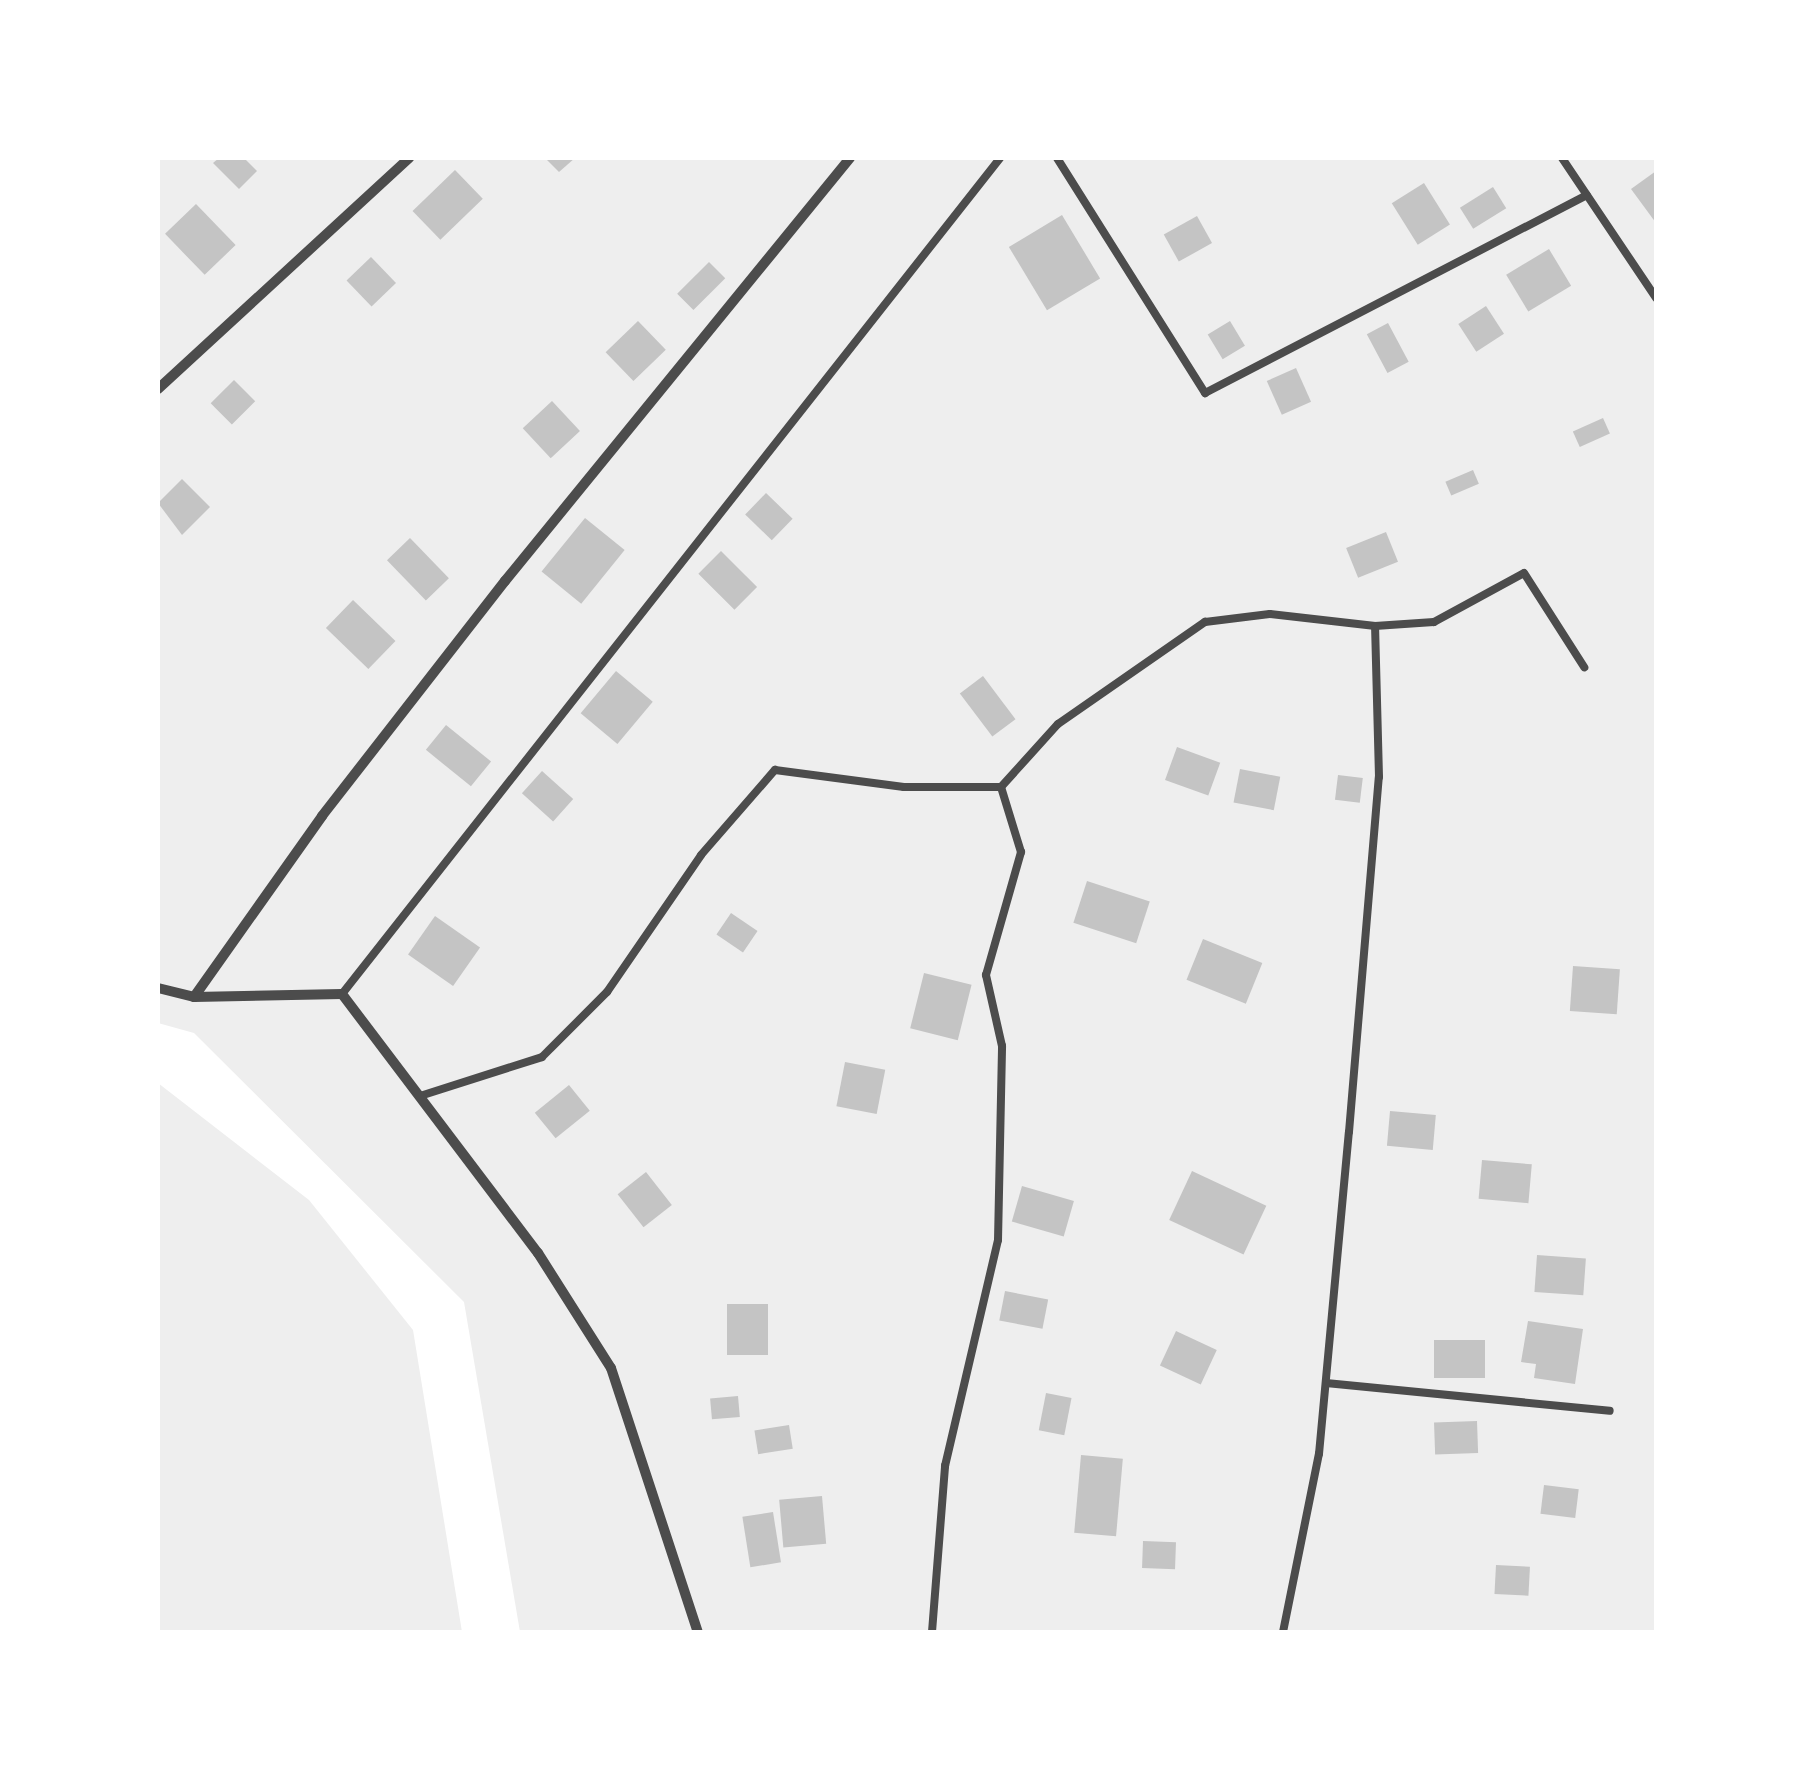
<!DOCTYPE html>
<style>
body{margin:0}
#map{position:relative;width:1814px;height:1790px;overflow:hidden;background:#fff;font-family:Lato,sans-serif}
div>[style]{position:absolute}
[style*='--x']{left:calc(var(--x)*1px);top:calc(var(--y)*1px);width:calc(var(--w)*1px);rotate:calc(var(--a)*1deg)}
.green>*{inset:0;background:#eee}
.building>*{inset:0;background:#c4c4c4;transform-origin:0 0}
.service>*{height:8px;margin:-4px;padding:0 4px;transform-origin:4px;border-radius:4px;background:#4c4c4c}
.minor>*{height:10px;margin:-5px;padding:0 5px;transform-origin:5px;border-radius:5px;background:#4c4c4c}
span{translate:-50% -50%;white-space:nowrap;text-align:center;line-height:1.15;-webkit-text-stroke:9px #fff;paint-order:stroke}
.frame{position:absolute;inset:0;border:160px solid #fff;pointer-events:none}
</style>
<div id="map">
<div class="green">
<div style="clip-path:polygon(158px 158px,1656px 158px,1656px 1632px,520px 1632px,464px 1302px,194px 1033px,158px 1023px)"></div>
<div style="clip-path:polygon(158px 1083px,309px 1200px,413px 1330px,462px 1632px,158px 1632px)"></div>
</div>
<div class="building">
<div style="clip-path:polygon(219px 158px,244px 158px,257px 171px,239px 189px,213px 163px)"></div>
<div style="clip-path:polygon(545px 158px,575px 158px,559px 172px)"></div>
<div style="left:455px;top:170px;width:40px;height:59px;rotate:46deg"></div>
<div style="clip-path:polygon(1656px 171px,1656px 223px,1631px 189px)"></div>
<div style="left:1424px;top:183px;width:49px;height:38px;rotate:58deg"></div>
<div style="left:1493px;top:187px;width:25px;height:39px;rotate:58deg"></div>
<div style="left:196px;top:204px;width:57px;height:43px;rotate:46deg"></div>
<div style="left:1062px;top:215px;width:74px;height:62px;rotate:59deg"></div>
<div style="left:1197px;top:216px;width:31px;height:38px;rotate:61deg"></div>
<div style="left:1549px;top:249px;width:43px;height:50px;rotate:59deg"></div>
<div style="left:371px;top:257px;width:36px;height:34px;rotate:46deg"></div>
<div style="left:709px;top:262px;width:23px;height:45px;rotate:45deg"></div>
<div style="left:1486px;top:306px;width:33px;height:33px;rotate:57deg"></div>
<div style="left:638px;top:321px;width:40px;height:45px;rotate:46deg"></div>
<div style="left:1230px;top:321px;width:29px;height:26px;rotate:59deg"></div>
<div style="left:1388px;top:323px;width:44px;height:24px;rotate:62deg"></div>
<div style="left:1296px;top:368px;width:37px;height:32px;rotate:66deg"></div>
<div style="left:234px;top:380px;width:30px;height:33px;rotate:45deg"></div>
<div style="left:552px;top:401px;width:41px;height:40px;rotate:47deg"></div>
<div style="left:1603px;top:418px;width:17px;height:33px;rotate:66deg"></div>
<div style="left:1473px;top:470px;width:15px;height:30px;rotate:67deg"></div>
<div style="clip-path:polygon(182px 479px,210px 507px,182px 535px,158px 503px)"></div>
<div style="left:766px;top:493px;width:37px;height:30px;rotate:44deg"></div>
<div style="left:585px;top:518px;width:51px;height:69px;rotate:39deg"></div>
<div style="left:1386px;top:532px;width:32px;height:43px;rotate:68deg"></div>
<div style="left:410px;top:538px;width:56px;height:32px;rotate:46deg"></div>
<div style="left:721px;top:551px;width:51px;height:32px;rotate:45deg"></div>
<div style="left:353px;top:600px;width:59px;height:39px;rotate:44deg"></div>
<div style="left:616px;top:671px;width:48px;height:55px;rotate:40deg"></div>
<div style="left:983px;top:676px;width:54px;height:29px;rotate:53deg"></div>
<div style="left:446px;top:725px;width:58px;height:32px;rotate:39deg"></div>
<div style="left:1177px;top:747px;width:46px;height:35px;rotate:20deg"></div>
<div style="left:1240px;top:769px;width:41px;height:34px;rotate:11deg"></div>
<div style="left:542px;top:771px;width:42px;height:30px;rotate:42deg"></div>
<div style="left:1338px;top:775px;width:25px;height:25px;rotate:7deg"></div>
<div style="left:1087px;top:881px;width:66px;height:44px;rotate:18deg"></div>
<div style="left:731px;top:913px;width:32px;height:26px;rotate:34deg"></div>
<div style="left:435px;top:916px;width:55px;height:47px;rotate:35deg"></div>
<div style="left:1203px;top:939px;width:64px;height:44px;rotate:22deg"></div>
<div style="left:1573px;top:966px;width:47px;height:45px;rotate:4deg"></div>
<div style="left:924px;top:973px;width:49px;height:57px;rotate:14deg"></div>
<div style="left:845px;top:1062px;width:41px;height:45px;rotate:11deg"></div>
<div style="left:569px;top:1085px;width:33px;height:44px;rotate:51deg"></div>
<div style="left:1390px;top:1111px;width:46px;height:35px;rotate:5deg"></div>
<div style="left:1482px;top:1160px;width:50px;height:39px;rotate:5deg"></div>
<div style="left:1192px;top:1171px;width:82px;height:54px;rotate:25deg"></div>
<div style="left:646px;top:1172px;width:42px;height:36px;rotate:52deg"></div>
<div style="left:1022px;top:1186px;width:54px;height:37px;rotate:16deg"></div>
<div style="left:1537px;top:1255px;width:49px;height:37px;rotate:4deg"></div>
<div style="left:1005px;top:1291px;width:44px;height:30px;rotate:11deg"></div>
<div style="left:727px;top:1304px;width:41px;height:51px"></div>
<div style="clip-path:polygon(1528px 1321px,1583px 1329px,1575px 1384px,1534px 1378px,1536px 1364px,1521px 1362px)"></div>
<div style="left:1176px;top:1331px;width:45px;height:38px;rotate:25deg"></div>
<div style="left:1434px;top:1340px;width:51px;height:38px"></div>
<div style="left:1046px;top:1393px;width:26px;height:38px;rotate:11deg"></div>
<div style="left:738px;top:1396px;width:21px;height:28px;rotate:85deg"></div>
<div style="left:1477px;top:1421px;width:32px;height:43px;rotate:88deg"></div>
<div style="left:789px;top:1425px;width:24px;height:35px;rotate:81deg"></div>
<div style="left:1081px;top:1455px;width:42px;height:78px;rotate:5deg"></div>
<div style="left:1544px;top:1485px;width:35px;height:29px;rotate:7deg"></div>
<div style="left:822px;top:1496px;width:48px;height:43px;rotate:85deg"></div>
<div style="left:773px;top:1512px;width:51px;height:31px;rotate:81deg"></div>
<div style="left:1143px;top:1541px;width:33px;height:27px;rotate:2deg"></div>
<div style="left:1496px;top:1565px;width:34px;height:29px;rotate:3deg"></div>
</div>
<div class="service">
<div style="--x:1057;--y:158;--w:278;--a:57.8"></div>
<div style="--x:1205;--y:393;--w:430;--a:-27.4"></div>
<div style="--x:1562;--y:158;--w:169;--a:56.1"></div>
<div style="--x:342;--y:994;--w:1064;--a:-51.79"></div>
<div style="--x:420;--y:1096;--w:128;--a:-17.7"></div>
<div style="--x:542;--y:1057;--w:92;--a:-45"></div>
<div style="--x:607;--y:992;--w:166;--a:-55.5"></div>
<div style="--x:701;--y:855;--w:113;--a:-49"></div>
<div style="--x:775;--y:770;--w:130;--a:7.5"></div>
<div style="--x:904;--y:787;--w:97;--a:0"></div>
<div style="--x:1001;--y:787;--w:85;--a:-47.9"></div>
<div style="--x:1058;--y:724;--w:179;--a:-34.8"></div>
<div style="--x:1205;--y:622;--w:65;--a:-7"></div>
<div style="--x:1270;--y:614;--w:106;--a:6.5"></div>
<div style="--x:1375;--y:626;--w:59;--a:-3.9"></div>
<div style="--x:1434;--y:622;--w:102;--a:-28.6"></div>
<div style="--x:1524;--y:573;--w:112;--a:57.4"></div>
<div style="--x:1326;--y:1383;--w:285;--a:5.6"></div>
<div style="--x:932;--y:1632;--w:167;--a:-85.5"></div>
<div style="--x:945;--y:1466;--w:232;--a:-76.8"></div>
<div style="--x:998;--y:1240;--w:194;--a:-88.8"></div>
<div style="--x:1002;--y:1046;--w:73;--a:-102.7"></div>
<div style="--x:986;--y:975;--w:128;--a:-74.1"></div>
<div style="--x:1021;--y:852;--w:68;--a:-107.1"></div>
<div style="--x:1283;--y:1632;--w:182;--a:-78.6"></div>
<div style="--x:1319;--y:1454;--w:323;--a:-84.7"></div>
<div style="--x:1349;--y:1132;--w:356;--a:-85.2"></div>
<div style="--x:1379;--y:777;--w:151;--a:-91.5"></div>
</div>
<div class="minor">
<div style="--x:158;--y:389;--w:341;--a:-42.6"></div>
<div style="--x:158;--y:988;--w:37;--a:14"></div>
<div style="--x:194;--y:997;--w:148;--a:-1.2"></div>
<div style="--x:342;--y:994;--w:325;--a:52.9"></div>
<div style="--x:538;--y:1253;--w:136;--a:57.6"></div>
<div style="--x:611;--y:1368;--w:278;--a:71.8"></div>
<div style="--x:194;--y:997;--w:222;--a:-54.7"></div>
<div style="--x:322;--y:816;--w:298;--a:-52.1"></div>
<div style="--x:505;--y:581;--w:546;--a:-50.8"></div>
</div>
<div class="frame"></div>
</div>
